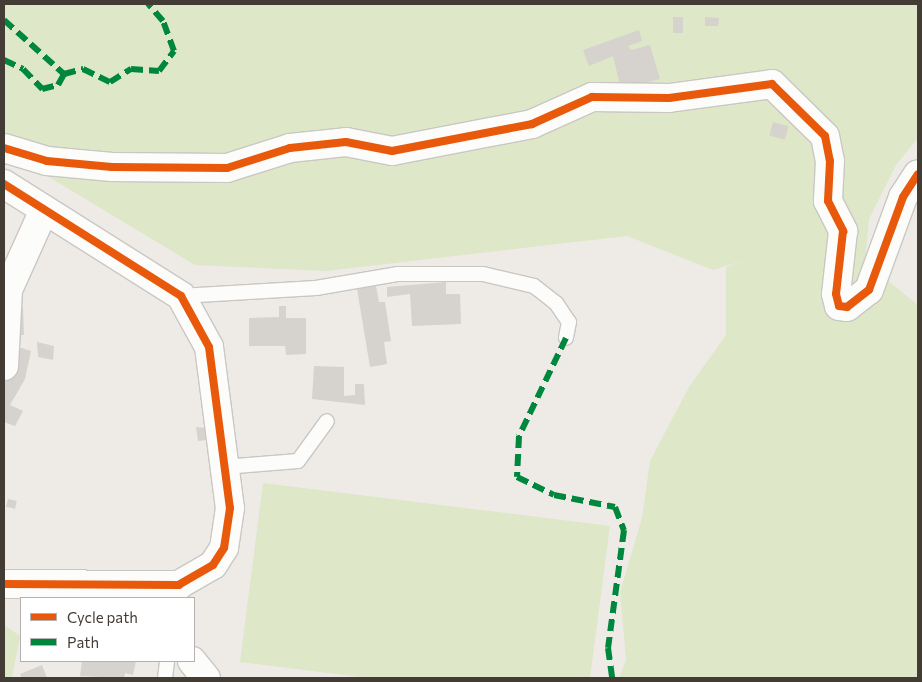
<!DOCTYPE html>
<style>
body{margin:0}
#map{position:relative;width:922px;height:682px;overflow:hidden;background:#eeebe7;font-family:Commissioner,sans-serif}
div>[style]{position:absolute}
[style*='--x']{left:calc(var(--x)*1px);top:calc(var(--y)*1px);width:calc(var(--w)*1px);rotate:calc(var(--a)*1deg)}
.green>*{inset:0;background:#dee7c8}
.building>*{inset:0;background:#d6d2ce;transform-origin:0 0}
.roads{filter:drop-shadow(1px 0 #cac7c3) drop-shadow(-1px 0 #cac7c3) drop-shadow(0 1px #cac7c3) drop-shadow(0 -1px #cac7c3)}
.lane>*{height:14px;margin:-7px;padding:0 7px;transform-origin:7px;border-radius:7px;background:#fcfcfb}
.street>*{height:28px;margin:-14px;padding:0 14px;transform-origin:14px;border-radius:14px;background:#fcfcfb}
.quiet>*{height:6px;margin-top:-3px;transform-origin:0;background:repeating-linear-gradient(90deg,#00873e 0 12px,transparent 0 18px)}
.cycleway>*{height:8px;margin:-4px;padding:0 4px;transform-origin:4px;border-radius:4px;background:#e8590c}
span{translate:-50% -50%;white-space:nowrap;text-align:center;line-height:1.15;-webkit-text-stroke:4px #fff;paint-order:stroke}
.frame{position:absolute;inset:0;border:5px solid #433c34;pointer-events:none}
.legend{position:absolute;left:20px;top:597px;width:175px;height:65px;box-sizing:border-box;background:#fff;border:1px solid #b4b1ae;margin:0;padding:6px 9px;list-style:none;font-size:15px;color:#433c34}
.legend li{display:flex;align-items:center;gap:10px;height:25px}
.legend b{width:25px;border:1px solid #b4b1ae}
</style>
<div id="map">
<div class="green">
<div style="clip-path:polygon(4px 4px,918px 4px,918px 138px,896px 165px,869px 219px,865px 262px,918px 305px,918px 678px,619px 678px,626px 660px,620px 592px,642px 518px,650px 461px,689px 387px,726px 335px,726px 267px,746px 260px,713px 270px,627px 236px,326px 271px,195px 265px,4px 150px)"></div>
<div style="clip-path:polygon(263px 483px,610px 526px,590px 678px,368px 678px,240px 662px)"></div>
<div style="clip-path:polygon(4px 625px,20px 636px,12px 678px,4px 678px)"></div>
</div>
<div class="building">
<div style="left:673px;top:17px;width:10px;height:16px"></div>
<div style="clip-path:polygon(705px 17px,719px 18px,718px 26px,705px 26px)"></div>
<div style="clip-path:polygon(639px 30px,642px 41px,628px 46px,631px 50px,650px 45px,660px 79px,621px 89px,613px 56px,589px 66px,583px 50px)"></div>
<div style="left:773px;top:122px;width:16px;height:14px;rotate:15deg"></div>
<div style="clip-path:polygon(446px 282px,446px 294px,460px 294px,461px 324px,412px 326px,410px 294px,387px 297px,387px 287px)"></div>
<div style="clip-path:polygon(376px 286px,379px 302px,385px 302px,391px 341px,384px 342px,387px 364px,370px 367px,357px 289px)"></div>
<div style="clip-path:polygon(279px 306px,286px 306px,286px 318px,306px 318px,306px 354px,286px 355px,285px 346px,249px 346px,249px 318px,279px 317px)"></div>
<div style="left:23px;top:307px;width:28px;height:15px;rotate:88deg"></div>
<div style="clip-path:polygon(37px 342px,54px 346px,53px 360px,38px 357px)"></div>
<div style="clip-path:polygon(13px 345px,31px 351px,25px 379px,10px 405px,23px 411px,15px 426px,4px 422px,4px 375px)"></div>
<div style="clip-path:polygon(314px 366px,344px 367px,344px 396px,355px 395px,355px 384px,364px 384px,365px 405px,312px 399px)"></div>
<div style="clip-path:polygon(196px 427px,206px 428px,207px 440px,198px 441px)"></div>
<div style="left:8px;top:499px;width:9px;height:8px;rotate:13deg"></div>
<div style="clip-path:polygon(82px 661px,136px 661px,133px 675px,125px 673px,124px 678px,80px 676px)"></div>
<div style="clip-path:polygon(42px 665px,47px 678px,22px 678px,20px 674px)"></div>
</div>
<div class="roads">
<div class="lane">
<div style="--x:181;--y:296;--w:135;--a:-3.4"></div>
<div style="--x:316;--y:288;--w:82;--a:-9.8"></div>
<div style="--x:397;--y:274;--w:86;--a:0"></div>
<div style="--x:483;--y:274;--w:52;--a:13.2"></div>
<div style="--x:534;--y:286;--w:28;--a:38"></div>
<div style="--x:556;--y:303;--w:23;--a:56"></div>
<div style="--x:569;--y:322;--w:16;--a:101"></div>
<div style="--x:224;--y:467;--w:74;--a:-4.6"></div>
<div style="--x:298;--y:461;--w:49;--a:-54.1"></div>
<div style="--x:165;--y:678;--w:17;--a:-83"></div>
</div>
<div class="street">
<div style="--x:4;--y:148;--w:45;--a:16.8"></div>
<div style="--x:47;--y:161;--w:65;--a:5.3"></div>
<div style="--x:112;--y:167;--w:115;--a:0.5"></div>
<div style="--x:227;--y:168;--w:66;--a:-17.6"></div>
<div style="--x:290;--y:148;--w:56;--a:-6.1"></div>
<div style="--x:346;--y:142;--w:47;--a:11.1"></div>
<div style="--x:392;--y:151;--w:143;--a:-10.9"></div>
<div style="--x:532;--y:124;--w:66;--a:-24.2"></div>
<div style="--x:592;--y:97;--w:77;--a:0.7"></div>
<div style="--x:669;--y:98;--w:104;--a:-7.7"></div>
<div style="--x:772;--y:84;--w:74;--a:44.5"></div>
<div style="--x:825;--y:136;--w:25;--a:79"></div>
<div style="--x:830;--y:161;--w:40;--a:92.9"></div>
<div style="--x:828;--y:201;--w:34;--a:63"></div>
<div style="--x:843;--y:231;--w:63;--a:96.3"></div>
<div style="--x:836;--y:294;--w:12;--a:76"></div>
<div style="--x:839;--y:306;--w:8;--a:7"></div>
<div style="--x:847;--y:307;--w:28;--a:-38"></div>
<div style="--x:869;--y:290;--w:99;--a:-69.9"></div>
<div style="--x:903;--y:197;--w:27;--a:-57"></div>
<div style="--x:4;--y:184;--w:209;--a:32.3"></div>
<div style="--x:181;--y:296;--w:58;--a:61.2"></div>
<div style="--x:209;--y:347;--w:162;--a:82.6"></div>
<div style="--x:230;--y:508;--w:40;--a:98.5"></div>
<div style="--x:224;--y:548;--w:20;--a:123"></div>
<div style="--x:213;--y:565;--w:39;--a:150"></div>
<div style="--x:179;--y:585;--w:175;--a:-179.7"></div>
<div style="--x:4;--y:366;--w:76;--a:-87"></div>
<div style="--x:8;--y:290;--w:85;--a:-65.8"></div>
<div style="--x:192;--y:661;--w:22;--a:51"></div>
</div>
</div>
<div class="quiet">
<div style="--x:4;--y:20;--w:81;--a:42"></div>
<div style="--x:64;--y:74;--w:20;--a:-15"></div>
<div style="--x:83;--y:69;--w:30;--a:26"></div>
<div style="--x:110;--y:82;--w:25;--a:-32"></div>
<div style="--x:131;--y:69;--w:28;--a:4"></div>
<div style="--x:159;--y:71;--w:25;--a:-53"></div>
<div style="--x:174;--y:51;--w:32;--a:-110"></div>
<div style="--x:163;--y:21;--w:23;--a:-131"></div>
<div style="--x:4;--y:60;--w:21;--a:25"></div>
<div style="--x:23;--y:69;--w:28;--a:46"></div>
<div style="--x:42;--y:89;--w:16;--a:-14"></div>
<div style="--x:58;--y:85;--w:13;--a:-61"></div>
<div style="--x:566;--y:338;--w:109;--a:115.6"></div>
<div style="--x:519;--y:436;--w:41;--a:92.8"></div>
<div style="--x:517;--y:477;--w:41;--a:25.9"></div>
<div style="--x:554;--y:495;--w:62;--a:11.1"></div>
<div style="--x:615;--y:507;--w:25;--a:69"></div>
<div style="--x:624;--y:530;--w:119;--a:97.7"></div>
<div style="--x:608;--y:648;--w:30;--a:82"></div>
</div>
<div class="cycleway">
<div style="--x:4;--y:148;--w:45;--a:16.8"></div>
<div style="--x:47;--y:161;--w:65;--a:5.3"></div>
<div style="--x:112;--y:167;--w:115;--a:0.5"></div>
<div style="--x:227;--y:168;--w:66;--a:-17.6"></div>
<div style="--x:290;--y:148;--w:56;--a:-6.1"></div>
<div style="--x:346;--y:142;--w:47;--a:11.1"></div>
<div style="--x:392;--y:151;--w:143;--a:-10.9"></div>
<div style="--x:532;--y:124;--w:66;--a:-24.2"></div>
<div style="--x:592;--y:97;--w:77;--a:0.7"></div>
<div style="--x:669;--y:98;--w:104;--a:-7.7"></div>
<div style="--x:772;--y:84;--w:74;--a:44.5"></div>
<div style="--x:825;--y:136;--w:25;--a:79"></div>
<div style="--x:830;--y:161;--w:40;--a:92.9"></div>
<div style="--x:828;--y:201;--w:34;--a:63"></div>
<div style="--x:843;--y:231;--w:63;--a:96.3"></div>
<div style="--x:836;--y:294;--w:12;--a:76"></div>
<div style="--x:839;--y:306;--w:8;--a:7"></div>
<div style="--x:847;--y:307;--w:28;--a:-38"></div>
<div style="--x:869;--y:290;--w:99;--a:-69.9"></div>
<div style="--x:903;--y:197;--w:27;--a:-57"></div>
<div style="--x:4;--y:184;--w:209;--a:32.3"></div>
<div style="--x:181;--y:296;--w:58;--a:61.2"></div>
<div style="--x:209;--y:347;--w:162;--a:82.6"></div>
<div style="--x:230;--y:508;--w:40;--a:98.5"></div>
<div style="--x:224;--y:548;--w:20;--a:123"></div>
<div style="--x:213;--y:565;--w:39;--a:150"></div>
<div style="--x:179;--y:585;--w:175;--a:-179.7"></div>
</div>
<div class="frame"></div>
<ul class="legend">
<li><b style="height:6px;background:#e8590c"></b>Cycle path</li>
<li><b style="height:6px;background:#00873e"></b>Path</li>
</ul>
</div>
